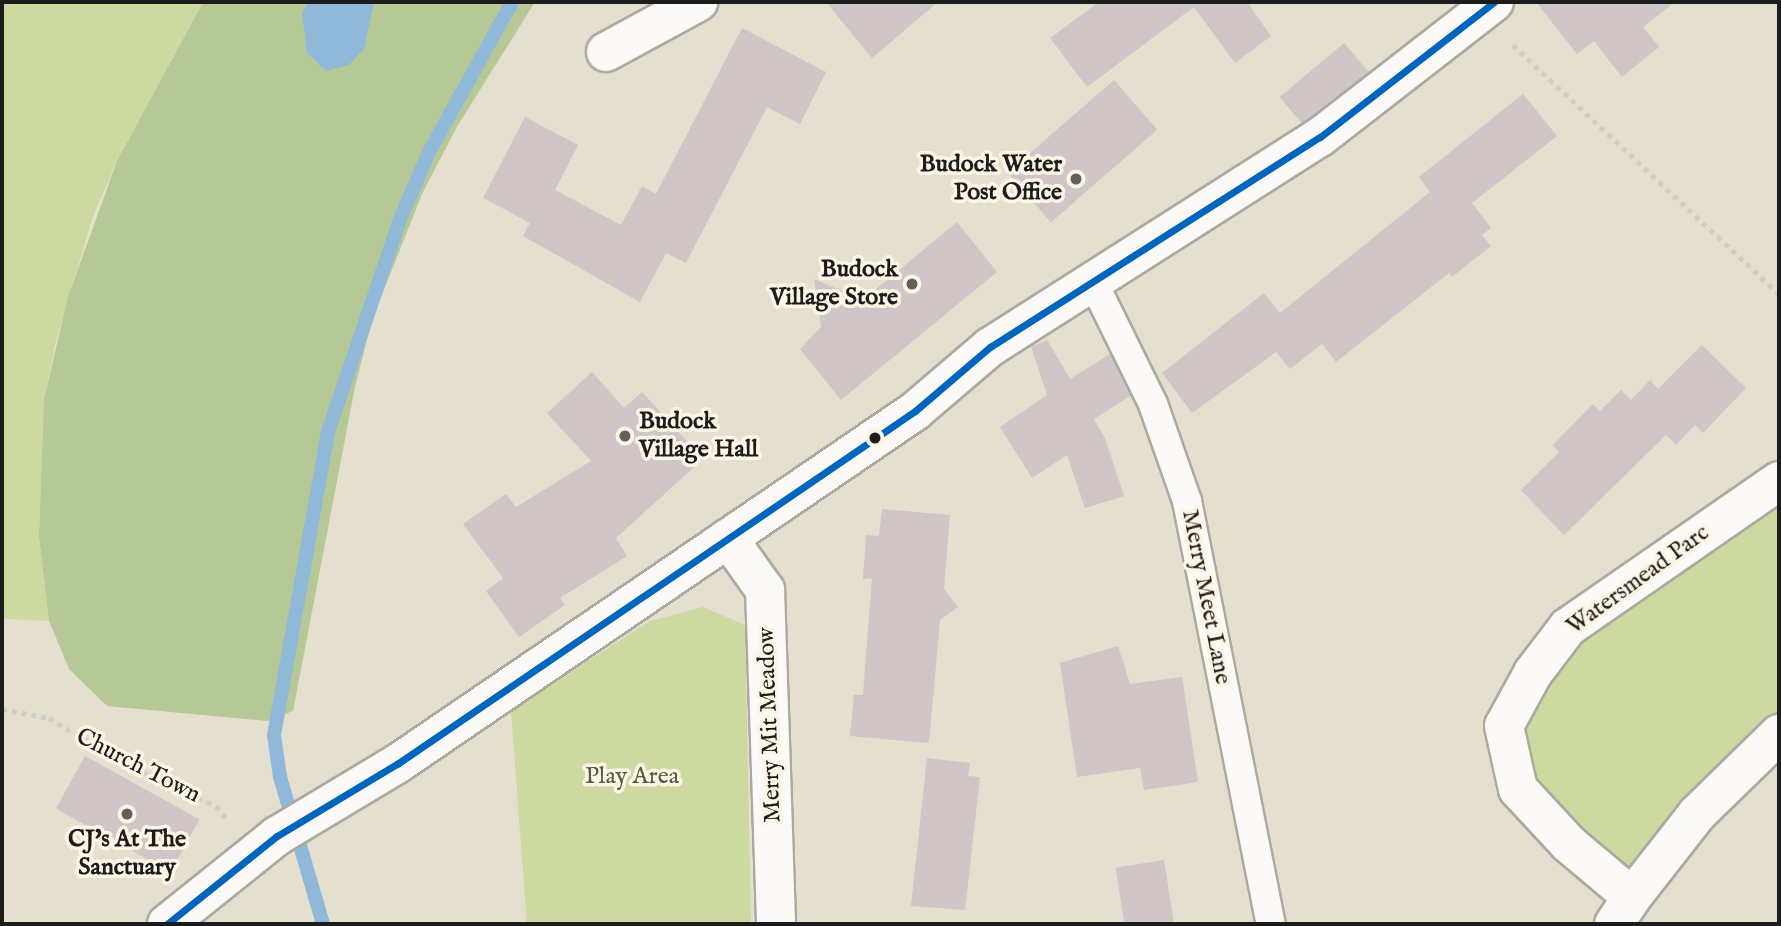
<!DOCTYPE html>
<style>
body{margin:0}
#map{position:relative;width:1781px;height:926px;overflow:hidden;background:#e4dfce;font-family:"IM FELL English",serif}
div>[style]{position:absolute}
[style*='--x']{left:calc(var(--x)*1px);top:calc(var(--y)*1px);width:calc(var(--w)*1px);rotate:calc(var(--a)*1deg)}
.green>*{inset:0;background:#ccd9a0}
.forest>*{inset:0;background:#b7c897}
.water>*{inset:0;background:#90b8d8}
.stream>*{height:14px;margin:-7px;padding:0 7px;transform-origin:7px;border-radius:7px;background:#90b8d8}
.building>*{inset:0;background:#d0c5c7;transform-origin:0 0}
.path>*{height:4.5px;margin-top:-2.25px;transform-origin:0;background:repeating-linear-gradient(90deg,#cfceca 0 5px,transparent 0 10px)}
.roads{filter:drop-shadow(2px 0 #aca99e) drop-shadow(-2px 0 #aca99e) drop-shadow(0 2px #aca99e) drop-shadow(0 -2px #aca99e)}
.lane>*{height:28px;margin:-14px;padding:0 14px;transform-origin:14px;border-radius:14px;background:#fbfaf8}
.street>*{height:38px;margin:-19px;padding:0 19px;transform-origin:19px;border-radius:19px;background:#fbfaf8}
.secondary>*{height:38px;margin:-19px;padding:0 19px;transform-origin:19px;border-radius:19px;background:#fbfaf8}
.bus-1>*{height:7px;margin:-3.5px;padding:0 3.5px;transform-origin:3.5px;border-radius:3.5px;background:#0065bd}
.dots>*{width:19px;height:19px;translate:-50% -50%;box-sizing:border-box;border:4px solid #fcf5e5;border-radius:50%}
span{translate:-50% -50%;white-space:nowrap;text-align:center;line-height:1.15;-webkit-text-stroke:7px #fcf5e5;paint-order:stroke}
.poi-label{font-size:24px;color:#1c1c1c;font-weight:700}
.right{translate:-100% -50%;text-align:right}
.left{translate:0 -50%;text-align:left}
.street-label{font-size:24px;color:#1c1c1c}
.park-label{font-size:24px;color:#535c3d}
.frame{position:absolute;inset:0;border:4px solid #1c1c1c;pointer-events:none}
</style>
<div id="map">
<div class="green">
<div style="clip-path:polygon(2px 2px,203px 2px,117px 161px,93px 216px,55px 345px,44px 399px,39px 537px,49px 621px,2px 619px)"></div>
<div style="clip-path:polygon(1779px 493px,1779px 719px,1637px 875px,1618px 875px,1546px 808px,1513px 726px,1545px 668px)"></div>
<div style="clip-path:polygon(703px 607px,745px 625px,751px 924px,527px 924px,511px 711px,650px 621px)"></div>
</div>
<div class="forest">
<div style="clip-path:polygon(203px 2px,535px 2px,458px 125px,422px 194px,372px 320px,355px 387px,293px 711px,267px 721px,107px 706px,69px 669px,49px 621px,39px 537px,44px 399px,68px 297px,117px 161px)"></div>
</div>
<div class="water">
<div style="clip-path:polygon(309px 2px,374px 2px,364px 49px,349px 65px,326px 71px,307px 53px,302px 13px)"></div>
</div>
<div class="stream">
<div style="--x:323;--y:924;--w:153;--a:-106.3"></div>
<div style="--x:280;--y:777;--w:42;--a:-98.1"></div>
<div style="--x:274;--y:735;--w:308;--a:-79.9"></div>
<div style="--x:328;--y:432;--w:225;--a:-71.3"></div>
<div style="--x:400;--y:219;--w:73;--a:-66.6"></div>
<div style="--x:429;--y:152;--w:171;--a:-61"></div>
</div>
<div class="building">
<div style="clip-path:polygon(826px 2px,938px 2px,872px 58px)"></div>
<div style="clip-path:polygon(1099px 2px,1247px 2px,1271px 36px,1235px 63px,1194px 7px,1087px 87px,1050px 38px)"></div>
<div style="clip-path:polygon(1536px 2px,1675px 2px,1643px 27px,1659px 47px,1622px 77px,1594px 41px,1577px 54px)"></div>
<div style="clip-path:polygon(742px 28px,826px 72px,800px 124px,767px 107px,686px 263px,666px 253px,640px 302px,523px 236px,530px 223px,483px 198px,525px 117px,578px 145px,555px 190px,621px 225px,642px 186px,656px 194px)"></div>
<div style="left:1344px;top:43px;width:38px;height:84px;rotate:50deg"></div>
<div style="left:1114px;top:80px;width:66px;height:141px;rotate:49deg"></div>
<div style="clip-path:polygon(1523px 94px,1557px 136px,1472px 203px,1491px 228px,1482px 235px,1491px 246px,1452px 277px,1449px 273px,1336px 362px,1322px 344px,1290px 369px,1276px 352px,1192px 413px,1162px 373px,1264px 293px,1280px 313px,1430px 192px,1419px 177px)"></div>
<div style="clip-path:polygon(957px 222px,997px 272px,841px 400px,800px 349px,821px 327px,814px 279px,863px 300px)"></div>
<div style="clip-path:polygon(1047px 340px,1070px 379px,1110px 354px,1130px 396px,1094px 419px,1105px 438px,1124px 496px,1085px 508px,1067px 455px,1032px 478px,1000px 427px,1047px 395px,1031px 347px)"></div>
<div style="clip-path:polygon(1702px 345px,1746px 388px,1703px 433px,1695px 425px,1676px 445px,1666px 435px,1564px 535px,1521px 490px,1559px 452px,1553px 445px,1593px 404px,1600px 411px,1621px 390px,1631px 400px,1650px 380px,1658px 389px)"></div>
<div style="clip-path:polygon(592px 372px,624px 408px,642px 392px,703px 459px,616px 538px,627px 556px,560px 598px,565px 605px,519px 637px,486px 591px,503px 578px,463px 524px,506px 494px,516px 507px,591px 461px,547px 413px)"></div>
<div style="clip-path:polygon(882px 509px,950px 515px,944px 589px,958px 607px,940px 620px,929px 743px,850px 736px,854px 695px,863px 695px,872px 578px,863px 579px,866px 535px,879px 536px)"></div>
<div style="clip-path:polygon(1118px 646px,1130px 684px,1182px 677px,1198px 782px,1144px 790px,1140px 768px,1077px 777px,1060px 663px)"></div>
<div style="left:85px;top:756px;width:131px;height:60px;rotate:29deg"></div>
<div style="clip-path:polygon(927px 758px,970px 763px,968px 776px,980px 777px,965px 910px,911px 906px)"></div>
<div style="left:1164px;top:860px;width:65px;height:49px;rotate:81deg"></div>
</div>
<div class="path">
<div style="--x:1513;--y:45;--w:364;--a:43.1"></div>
<div style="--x:2;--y:709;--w:48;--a:10.8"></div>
<div style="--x:49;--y:718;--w:89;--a:31.2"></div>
<div style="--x:125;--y:764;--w:100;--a:24.8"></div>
<div style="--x:216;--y:806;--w:17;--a:50"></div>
</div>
<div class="roads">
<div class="lane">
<div style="--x:1094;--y:284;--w:134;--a:63.8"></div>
<div style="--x:1153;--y:404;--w:103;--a:70.7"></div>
<div style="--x:1187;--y:501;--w:431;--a:78.8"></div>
</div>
<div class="street">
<div style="--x:606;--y:52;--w:105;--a:-28.5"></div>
<div style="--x:1779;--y:481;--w:257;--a:145.3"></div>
<div style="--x:1568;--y:627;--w:58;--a:127.3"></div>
<div style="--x:1533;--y:673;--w:60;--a:118.7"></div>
<div style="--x:1504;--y:726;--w:65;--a:77.5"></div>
<div style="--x:1518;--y:789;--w:75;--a:47.2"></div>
<div style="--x:1569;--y:844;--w:82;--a:40.1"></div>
<div style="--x:1632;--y:897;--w:105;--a:-51.9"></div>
<div style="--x:1697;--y:814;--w:115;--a:-44.3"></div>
<div style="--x:728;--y:538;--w:64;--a:54.6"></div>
<div style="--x:765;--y:590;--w:334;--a:88.1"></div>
<div style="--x:1614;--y:924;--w:32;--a:-56"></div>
</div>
<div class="secondary">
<div style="--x:167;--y:924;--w:141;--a:-38.7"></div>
<div style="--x:277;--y:836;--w:140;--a:-31"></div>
<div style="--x:397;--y:764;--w:627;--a:-34.27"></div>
<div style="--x:915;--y:411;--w:99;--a:-40.5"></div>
<div style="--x:990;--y:347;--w:391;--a:-32.5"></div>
<div style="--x:1320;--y:137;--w:220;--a:-37.8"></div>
</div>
</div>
<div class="bus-1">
<div style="--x:167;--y:924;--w:141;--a:-38.7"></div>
<div style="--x:277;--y:836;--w:140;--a:-31"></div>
<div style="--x:397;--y:764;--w:627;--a:-34.27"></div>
<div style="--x:915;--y:411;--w:99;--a:-40.5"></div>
<div style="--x:990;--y:347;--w:391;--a:-32.5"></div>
<div style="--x:1320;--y:137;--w:220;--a:-37.8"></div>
</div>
<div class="dots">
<div style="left:1076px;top:179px;background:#62605a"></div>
<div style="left:912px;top:284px;background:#62605a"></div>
<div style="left:625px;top:436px;background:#62605a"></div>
<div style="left:875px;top:438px;background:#1c1c1c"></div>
<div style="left:127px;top:814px;background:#62605a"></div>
</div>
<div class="poi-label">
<span class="right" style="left:1062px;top:179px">Budock Water<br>Post Office</span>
<span class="right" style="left:898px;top:284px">Budock<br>Village Store</span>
<span class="left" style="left:639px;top:436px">Budock<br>Village Hall</span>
<span style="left:127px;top:854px">CJ's At The<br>Sanctuary</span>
</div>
<div class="street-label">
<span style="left:1638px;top:580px;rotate:-36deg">Watersmead Parc</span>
<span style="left:1206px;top:597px;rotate:79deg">Merry Meet Lane</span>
<span style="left:770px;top:725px;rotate:-92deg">Merry Mit Meadow</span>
<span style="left:138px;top:766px;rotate:27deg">Church Town</span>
</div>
<div class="park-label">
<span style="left:632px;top:777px">Play Area</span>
</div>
<div class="frame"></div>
</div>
